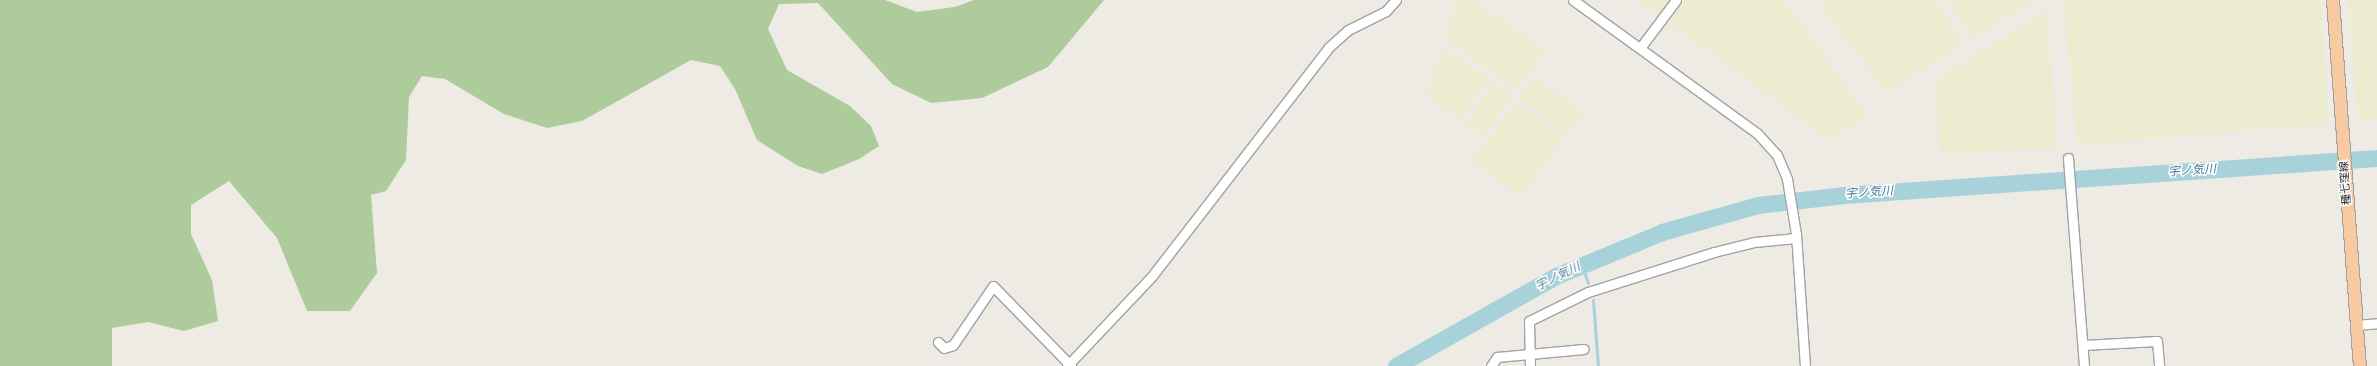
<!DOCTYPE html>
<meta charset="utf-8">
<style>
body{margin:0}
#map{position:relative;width:2377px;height:366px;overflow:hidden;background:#eeeae4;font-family:Raleway,"Noto Sans JP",sans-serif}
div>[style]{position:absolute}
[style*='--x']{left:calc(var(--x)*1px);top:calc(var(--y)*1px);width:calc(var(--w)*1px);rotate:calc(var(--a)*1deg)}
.farmland>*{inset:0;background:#ececd0;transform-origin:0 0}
.forest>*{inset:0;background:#adcb9b}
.stream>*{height:3px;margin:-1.5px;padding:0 1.5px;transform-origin:1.5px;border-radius:1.5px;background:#a7d2da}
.river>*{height:17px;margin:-8.5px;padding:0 8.5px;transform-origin:8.5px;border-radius:8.5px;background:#a7d2da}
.roads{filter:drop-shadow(1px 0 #a2a2a2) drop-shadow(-1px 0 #a2a2a2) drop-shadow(0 1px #a2a2a2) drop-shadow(0 -1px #a2a2a2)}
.minor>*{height:9px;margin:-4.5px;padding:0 4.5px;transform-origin:4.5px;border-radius:4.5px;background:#fff}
.major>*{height:12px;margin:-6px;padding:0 6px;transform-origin:6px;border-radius:6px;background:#f7caa1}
span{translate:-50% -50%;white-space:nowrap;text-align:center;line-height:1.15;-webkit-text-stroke:3px #fff;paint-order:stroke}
.street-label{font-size:11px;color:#1e1e1e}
.water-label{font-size:12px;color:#497899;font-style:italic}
</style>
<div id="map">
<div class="farmland">
<div style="clip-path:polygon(1456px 0,1472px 0,1546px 50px,1516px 90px,1447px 40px)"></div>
<div style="clip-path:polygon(1637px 0,1667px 0,1657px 14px)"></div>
<div style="clip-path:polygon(1685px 0,1784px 0,1868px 116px,1829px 140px,1669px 22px)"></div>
<div style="clip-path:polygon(1818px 0,1936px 0,1963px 45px,1886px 92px)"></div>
<div style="clip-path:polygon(1949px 0,2034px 0,1972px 39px)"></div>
<div style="clip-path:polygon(2072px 0,2321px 0,2328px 124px,2078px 145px,2064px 5px)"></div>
<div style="clip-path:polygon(2348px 0,2377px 0,2377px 119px,2358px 121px)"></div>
<div style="clip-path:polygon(2047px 10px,2057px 147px,1940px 155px,1936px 81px)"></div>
<div style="clip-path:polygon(1444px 48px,1489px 79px,1460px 119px,1426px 95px)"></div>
<div style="left:1534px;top:76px;width:62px;height:27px;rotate:37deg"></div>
<div style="clip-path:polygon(1493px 82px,1513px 96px,1483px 136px,1466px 124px)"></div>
<div style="left:1516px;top:102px;width:59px;height:74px;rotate:36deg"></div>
</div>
<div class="forest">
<div style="clip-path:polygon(0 0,885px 0,917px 12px,955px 7px,974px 0,1104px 0,1048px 67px,982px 98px,931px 103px,892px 84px,818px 3px,779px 4px,768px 29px,787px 70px,850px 106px,871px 126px,879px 146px,859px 159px,822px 174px,798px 166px,757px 140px,735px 89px,720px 66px,691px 60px,582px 121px,547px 128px,504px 114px,445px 79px,422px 76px,409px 97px,406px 160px,386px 191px,371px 195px,377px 273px,350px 311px,307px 311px,277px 238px,229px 181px,191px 205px,191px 234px,212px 280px,218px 321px,184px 331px,148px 322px,112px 328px,112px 366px,0 366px)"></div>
</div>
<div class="stream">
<div style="--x:1582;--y:265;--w:19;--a:72"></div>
<div style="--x:1593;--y:300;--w:66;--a:85.7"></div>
</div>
<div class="river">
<div style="--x:1396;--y:366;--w:184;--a:-29.4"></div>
<div style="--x:1556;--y:276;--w:115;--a:-22.5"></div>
<div style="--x:1662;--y:232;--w:100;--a:-15.7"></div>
<div style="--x:1758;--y:205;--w:87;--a:-6.6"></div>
<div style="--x:1844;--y:195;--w:534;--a:-3.97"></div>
</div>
<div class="roads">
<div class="minor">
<div style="--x:1573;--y:0;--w:227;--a:35.9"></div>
<div style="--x:1757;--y:133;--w:30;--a:48"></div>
<div style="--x:1777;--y:155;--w:26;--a:67"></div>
<div style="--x:1787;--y:179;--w:56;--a:80.7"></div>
<div style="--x:1796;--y:234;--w:132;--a:86.1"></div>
<div style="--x:1640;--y:48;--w:60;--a:-53.1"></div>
<div style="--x:2068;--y:158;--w:209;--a:85.6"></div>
<div style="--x:2356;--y:325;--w:21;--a:-5"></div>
<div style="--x:938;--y:342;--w:8;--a:45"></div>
<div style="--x:944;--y:348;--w:9;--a:-18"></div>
<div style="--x:953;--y:345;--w:71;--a:-55.9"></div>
<div style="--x:993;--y:286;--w:112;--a:45.7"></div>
<div style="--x:2083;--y:345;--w:74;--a:-3.1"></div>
<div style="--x:2157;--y:341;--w:25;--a:85"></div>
<div style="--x:1067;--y:366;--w:124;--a:-46.6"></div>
<div style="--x:1152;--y:276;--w:288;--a:-52.3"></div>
<div style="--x:1328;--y:48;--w:27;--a:-42"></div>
<div style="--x:1348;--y:30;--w:42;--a:-26.6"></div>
<div style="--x:1386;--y:11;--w:15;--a:-48"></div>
<div style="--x:1491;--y:366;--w:11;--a:-56"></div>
<div style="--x:1497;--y:357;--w:87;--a:-5.3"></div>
<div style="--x:1530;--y:366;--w:45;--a:-91.3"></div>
<div style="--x:1529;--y:321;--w:66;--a:-26.2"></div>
<div style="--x:1588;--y:292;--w:132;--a:-17.6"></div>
<div style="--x:1714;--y:252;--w:41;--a:-14"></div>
<div style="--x:1754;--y:242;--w:42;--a:-5.4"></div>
</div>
<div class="major">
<div style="--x:2333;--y:0;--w:367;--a:85.8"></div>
</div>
</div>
<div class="street-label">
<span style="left:2346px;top:183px;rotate:-94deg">種七窪線</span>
</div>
<div class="water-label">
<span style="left:2192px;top:171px;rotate:-4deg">宇ノ気川</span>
<span style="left:1869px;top:193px;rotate:-4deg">宇ノ気川</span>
<span style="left:1558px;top:277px;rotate:-26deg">宇ノ気川</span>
</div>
</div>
